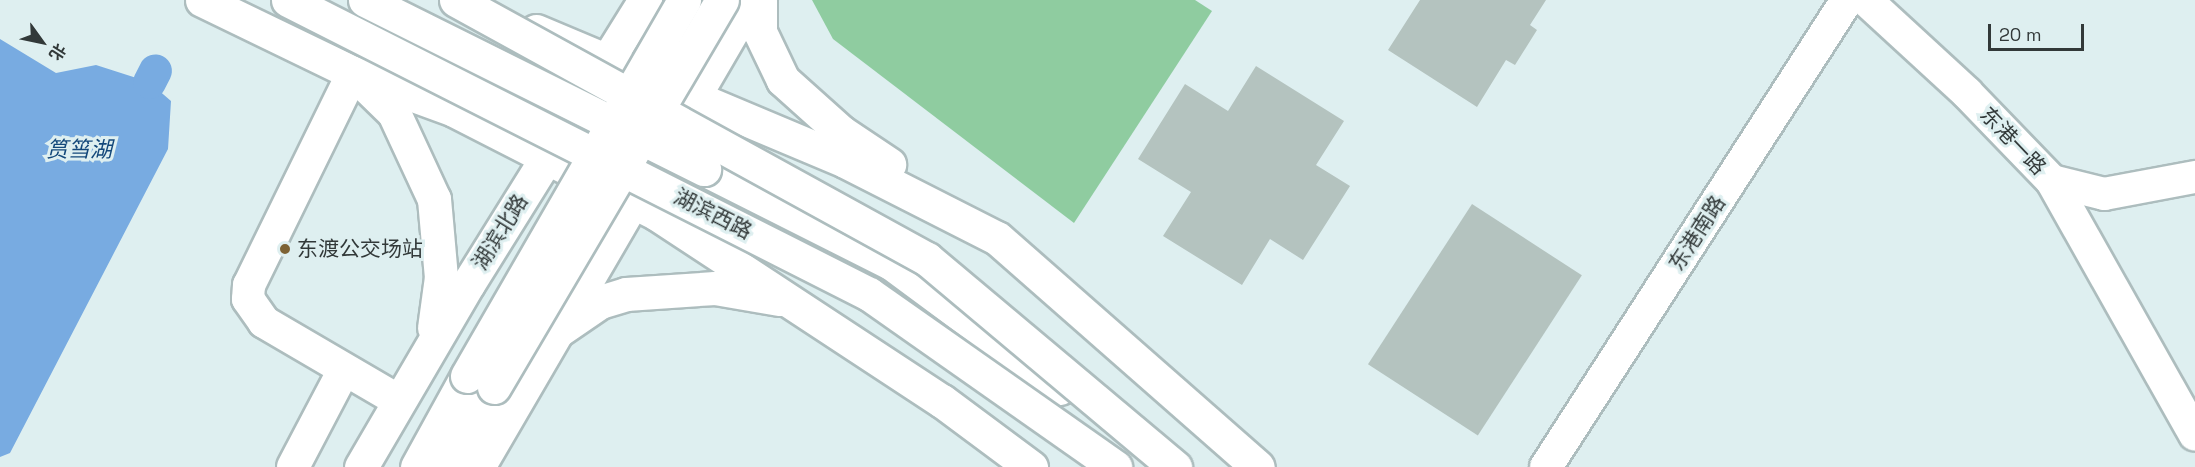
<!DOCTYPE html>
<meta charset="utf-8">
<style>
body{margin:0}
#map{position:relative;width:2195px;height:467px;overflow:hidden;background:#deeff0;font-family:"Space Grotesk","Noto Sans SC",sans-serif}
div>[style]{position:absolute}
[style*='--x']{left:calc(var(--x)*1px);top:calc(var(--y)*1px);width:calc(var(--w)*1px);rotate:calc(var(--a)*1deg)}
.green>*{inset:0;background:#8fcca0}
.water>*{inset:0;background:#78abe1}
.canal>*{height:33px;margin:-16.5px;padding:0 16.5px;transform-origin:16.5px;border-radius:16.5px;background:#78abe1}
.building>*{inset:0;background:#b4c3bf;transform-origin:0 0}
.roads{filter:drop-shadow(2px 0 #adbdbe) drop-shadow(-2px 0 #adbdbe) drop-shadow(0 2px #adbdbe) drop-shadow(0 -2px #adbdbe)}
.minor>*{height:32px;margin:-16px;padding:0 16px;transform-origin:16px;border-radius:16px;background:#fff}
.major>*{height:33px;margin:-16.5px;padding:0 16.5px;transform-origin:16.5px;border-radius:16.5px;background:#fff}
.highway>*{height:33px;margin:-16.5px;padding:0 16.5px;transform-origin:16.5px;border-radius:16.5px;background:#fff}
.bridges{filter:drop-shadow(2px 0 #adbdbe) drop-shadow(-2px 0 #adbdbe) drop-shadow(0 2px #adbdbe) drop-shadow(0 -2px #adbdbe)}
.major-bridge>*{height:33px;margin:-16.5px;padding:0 16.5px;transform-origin:16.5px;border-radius:16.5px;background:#fff}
.dots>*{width:16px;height:16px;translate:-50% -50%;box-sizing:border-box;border:3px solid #deeff0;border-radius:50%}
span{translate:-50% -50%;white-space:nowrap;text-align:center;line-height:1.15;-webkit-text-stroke:6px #deeff0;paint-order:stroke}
.street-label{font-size:21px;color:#323939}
.poi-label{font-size:21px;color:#323939}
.left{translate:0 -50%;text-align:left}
.water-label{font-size:22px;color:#13487a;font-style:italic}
.north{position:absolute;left:12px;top:12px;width:60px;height:60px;-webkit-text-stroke:4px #deeff0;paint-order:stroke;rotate:123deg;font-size:16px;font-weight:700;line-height:24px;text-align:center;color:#323939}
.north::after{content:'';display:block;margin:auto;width:21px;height:27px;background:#323939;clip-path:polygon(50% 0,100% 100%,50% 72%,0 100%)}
.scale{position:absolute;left:1988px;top:24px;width:96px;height:27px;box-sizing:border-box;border:3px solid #323939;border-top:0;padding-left:8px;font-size:18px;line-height:21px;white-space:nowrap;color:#323939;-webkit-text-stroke:4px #deeff0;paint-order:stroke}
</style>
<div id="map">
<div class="green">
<div style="clip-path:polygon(812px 0,1195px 0,1212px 11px,1074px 223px,833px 39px)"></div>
</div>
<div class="water">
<div style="clip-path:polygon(0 39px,56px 73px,96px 65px,149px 82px,171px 101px,168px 149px,10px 453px,0 457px)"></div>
</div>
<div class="canal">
<div style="--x:149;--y:82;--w:13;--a:-63"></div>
</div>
<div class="building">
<div style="clip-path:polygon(1420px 0,1546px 0,1530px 25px,1537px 30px,1515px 65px,1506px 60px,1477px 107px,1388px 50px)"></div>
<div style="clip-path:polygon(1256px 66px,1344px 121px,1316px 165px,1350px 186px,1303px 260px,1270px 239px,1242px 285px,1163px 236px,1191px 192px,1138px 159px,1185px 84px,1228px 111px)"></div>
<div style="left:1472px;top:204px;width:131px;height:191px;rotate:33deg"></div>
</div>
<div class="roads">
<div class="minor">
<div style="--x:1866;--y:0;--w:137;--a:42.6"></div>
<div style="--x:1967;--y:93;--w:122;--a:46"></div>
<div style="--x:2052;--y:181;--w:54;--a:14"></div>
<div style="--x:2104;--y:194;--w:93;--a:-10.6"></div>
<div style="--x:353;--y:73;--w:236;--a:116.1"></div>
<div style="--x:249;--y:285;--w:14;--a:94"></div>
<div style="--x:248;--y:299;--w:28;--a:55"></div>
<div style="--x:264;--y:322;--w:156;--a:30.3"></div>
<div style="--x:2052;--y:181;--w:291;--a:60.6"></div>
<div style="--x:293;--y:467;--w:110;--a:-62.3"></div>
<div style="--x:1546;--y:467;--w:556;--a:-57.2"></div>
</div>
<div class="major">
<div style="--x:202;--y:0;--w:168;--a:25.8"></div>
<div style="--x:353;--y:73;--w:57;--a:44.3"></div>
<div style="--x:394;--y:113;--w:95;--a:65.1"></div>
<div style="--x:434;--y:199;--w:78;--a:84.9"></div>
<div style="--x:441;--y:277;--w:51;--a:97.8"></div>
<div style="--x:760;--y:0;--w:32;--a:90"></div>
<div style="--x:760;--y:32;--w:53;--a:64.4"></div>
<div style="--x:783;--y:80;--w:78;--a:41.9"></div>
<div style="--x:841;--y:132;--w:58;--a:33.7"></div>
<div style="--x:536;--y:31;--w:335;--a:22.8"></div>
<div style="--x:845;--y:161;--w:170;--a:26.9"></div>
<div style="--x:997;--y:238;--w:347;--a:41.3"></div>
<div style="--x:353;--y:73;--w:108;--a:20.1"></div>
<div style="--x:454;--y:110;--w:228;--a:27.1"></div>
<div style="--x:657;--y:214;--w:341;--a:33.3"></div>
<div style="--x:942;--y:401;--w:111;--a:36.6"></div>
<div style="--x:704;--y:169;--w:209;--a:26.7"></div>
<div style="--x:891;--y:263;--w:210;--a:36.5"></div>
<div style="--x:361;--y:467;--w:212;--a:-59.7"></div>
<div style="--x:468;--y:284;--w:335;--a:-58.1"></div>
<div style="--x:417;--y:467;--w:104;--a:-61.2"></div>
<div style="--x:446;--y:467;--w:93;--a:-59"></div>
<div style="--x:478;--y:467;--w:540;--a:-59.78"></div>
</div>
<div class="highway">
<div style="--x:553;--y:334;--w:57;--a:-34.2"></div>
<div style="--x:600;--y:302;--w:27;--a:-17"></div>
<div style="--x:626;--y:294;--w:89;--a:-3.9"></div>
<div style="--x:715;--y:288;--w:65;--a:9.8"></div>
</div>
</div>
<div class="bridges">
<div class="major-bridge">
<div style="--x:288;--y:0;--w:651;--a:26.84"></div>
<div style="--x:869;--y:294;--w:301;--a:35.1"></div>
<div style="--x:365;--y:0;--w:379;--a:26.5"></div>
<div style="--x:456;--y:0;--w:538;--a:28.81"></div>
<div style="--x:927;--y:259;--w:324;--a:40"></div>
<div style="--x:467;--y:376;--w:434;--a:-60"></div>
<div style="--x:494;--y:387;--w:449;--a:-59.5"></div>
</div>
</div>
<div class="dots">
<div style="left:285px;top:249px;background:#7d6234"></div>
</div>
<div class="street-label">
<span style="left:2013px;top:141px;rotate:46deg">东港一路</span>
<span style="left:713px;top:214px;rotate:27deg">湖滨西路</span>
<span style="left:500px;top:232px;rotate:-58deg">湖滨北路</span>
<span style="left:1697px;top:233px;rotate:-57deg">东港南路</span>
</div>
<div class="poi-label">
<span class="left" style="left:297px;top:249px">东渡公交场站</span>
</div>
<div class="water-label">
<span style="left:79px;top:150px">筼筜湖</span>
</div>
<div class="north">北</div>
<div class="scale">20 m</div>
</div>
